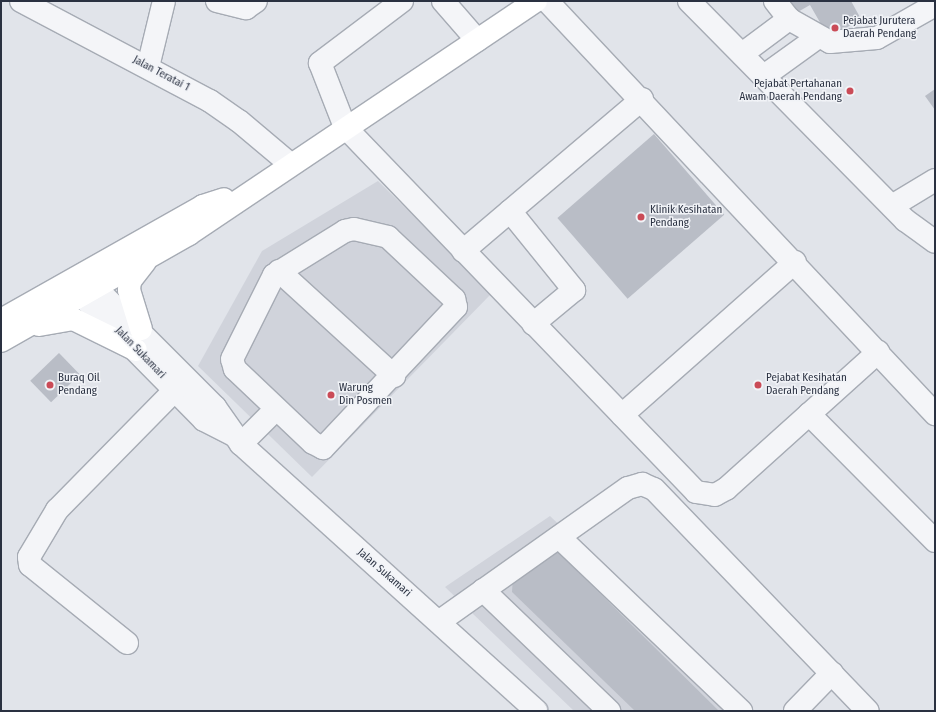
<!DOCTYPE html>
<style>
body{margin:0}
#map{position:relative;width:936px;height:712px;overflow:hidden;background:#e1e4ea;font-family:"Fira Sans Condensed",sans-serif}
div>[style]{position:absolute}
[style*='--x']{left:calc(var(--x)*1px);top:calc(var(--y)*1px);width:calc(var(--w)*1px);rotate:calc(var(--a)*1deg)}
.built>*{inset:0;background:#d0d3db}
.building>*{inset:0;background:#b9bdc6;transform-origin:0 0}
.roads{filter:drop-shadow(1px 0 #a6abb4) drop-shadow(-1px 0 #a6abb4) drop-shadow(0 1px #a6abb4) drop-shadow(0 -1px #a6abb4)}
.minor>*{height:22px;margin:-11px;padding:0 11px;transform-origin:11px;border-radius:11px;background:#f4f5f8}
.major>*{height:22px;margin:-11px;padding:0 11px;transform-origin:11px;border-radius:11px;background:#fff}
.dots>*{width:11px;height:11px;translate:-50% -50%;box-sizing:border-box;border:2px solid #f1f3f7;border-radius:50%}
span{translate:-50% -50%;white-space:nowrap;text-align:center;line-height:1.15;-webkit-text-stroke:3px #f1f3f7;paint-order:stroke}
.poi-label{font-size:11px;color:#2a3141}
.left{translate:0 -50%;text-align:left}
.right{translate:-100% -50%;text-align:right}
.street-label{font-size:11px;color:#2a3141}
.frame{position:absolute;inset:0;border:2px solid #2a3141;pointer-events:none}
</style>
<div id="map">
<div class="built">
<div style="clip-path:polygon(378px 181px,492px 293px,312px 477px,198px 366px,262px 251px)"></div>
<div style="clip-path:polygon(550px 516px,754px 711px,574px 711px,445px 587px)"></div>
</div>
<div class="building">
<div style="clip-path:polygon(790px 1px,851px 1px,861px 19px,829px 38px,810px 5px,796px 13px)"></div>
<div style="clip-path:polygon(935px 89px,935px 110px,925px 96px)"></div>
<div style="left:654px;top:134px;width:107px;height:128px;rotate:49deg"></div>
<div style="left:59px;top:353px;width:30px;height:40px;rotate:46deg"></div>
<div style="clip-path:polygon(554px 548px,719px 711px,635px 711px,512px 592px,513px 575px)"></div>
</div>
<div class="roads">
<div class="minor">
<div style="--x:21;--y:1;--w:214;--a:27.9"></div>
<div style="--x:210;--y:101;--w:35;--a:35"></div>
<div style="--x:239;--y:121;--w:67;--a:40.1"></div>
<div style="--x:217;--y:1;--w:30;--a:14"></div>
<div style="--x:246;--y:8;--w:12;--a:-35"></div>
<div style="--x:402;--y:1;--w:103;--a:142.9"></div>
<div style="--x:320;--y:63;--w:69;--a:68.7"></div>
<div style="--x:345;--y:127;--w:506;--a:46.12"></div>
<div style="--x:696;--y:492;--w:19;--a:9"></div>
<div style="--x:715;--y:495;--w:13;--a:-29"></div>
<div style="--x:726;--y:489;--w:205;--a:-42"></div>
<div style="--x:443;--y:1;--w:52;--a:48.9"></div>
<div style="--x:547;--y:1;--w:567;--a:46.79"></div>
<div style="--x:689;--y:1;--w:308;--a:45.4"></div>
<div style="--x:905;--y:220;--w:37;--a:36"></div>
<div style="--x:775;--y:1;--w:23;--a:52"></div>
<div style="--x:789;--y:19;--w:47;--a:29.3"></div>
<div style="--x:830;--y:42;--w:47;--a:-4.9"></div>
<div style="--x:877;--y:38;--w:67;--a:-29.6"></div>
<div style="--x:742;--y:54;--w:59;--a:-36.7"></div>
<div style="--x:148;--y:67;--w:68;--a:-76.4"></div>
<div style="--x:764;--y:76;--w:67;--a:-35.8"></div>
<div style="--x:892;--y:206;--w:50;--a:-31.2"></div>
<div style="--x:510;--y:211;--w:102;--a:51"></div>
<div style="--x:574;--y:290;--w:53;--a:140.3"></div>
<div style="--x:354;--y:229;--w:35;--a:13"></div>
<div style="--x:388;--y:237;--w:91;--a:43.2"></div>
<div style="--x:454;--y:299;--w:8;--a:76"></div>
<div style="--x:456;--y:307;--w:194;--a:133.3"></div>
<div style="--x:323;--y:448;--w:11;--a:-153"></div>
<div style="--x:313;--y:443;--w:108;--a:-136.5"></div>
<div style="--x:235;--y:369;--w:10;--a:-107"></div>
<div style="--x:232;--y:359;--w:94;--a:-63.4"></div>
<div style="--x:274;--y:275;--w:84;--a:-31.8"></div>
<div style="--x:345;--y:231;--w:9;--a:-13"></div>
<div style="--x:463;--y:251;--w:235;--a:-40.3"></div>
<div style="--x:279;--y:271;--w:156;--a:42.4"></div>
<div style="--x:83;--y:275;--w:187;--a:45"></div>
<div style="--x:215;--y:407;--w:45;--a:54.9"></div>
<div style="--x:241;--y:444;--w:398;--a:42.1"></div>
<div style="--x:69;--y:283;--w:192;--a:45.4"></div>
<div style="--x:204;--y:420;--w:33;--a:27"></div>
<div style="--x:809;--y:414;--w:179;--a:45.2"></div>
<div style="--x:622;--y:415;--w:231;--a:-41.5"></div>
<div style="--x:241;--y:444;--w:49;--a:-45"></div>
<div style="--x:559;--y:537;--w:252;--a:43.7"></div>
<div style="--x:483;--y:590;--w:175;--a:43.8"></div>
<div style="--x:440;--y:621;--w:230;--a:-35.3"></div>
<div style="--x:628;--y:488;--w:15;--a:-16"></div>
<div style="--x:642;--y:484;--w:13;--a:23"></div>
<div style="--x:654;--y:489;--w:308;--a:46.1"></div>
<div style="--x:127;--y:643;--w:124;--a:-141.2"></div>
<div style="--x:30;--y:565;--w:8;--a:-97"></div>
<div style="--x:29;--y:557;--w:55;--a:-59.2"></div>
<div style="--x:57;--y:510;--w:168;--a:-45.5"></div>
<div style="--x:795;--y:711;--w:53;--a:-45.8"></div>
</div>
<div class="major">
<div style="--x:1;--y:320;--w:232;--a:-29.4"></div>
<div style="--x:203;--y:206;--w:22;--a:-18"></div>
<div style="--x:39;--y:325;--w:35;--a:-10"></div>
<div style="--x:73;--y:319;--w:70;--a:26.2"></div>
<div style="--x:141;--y:329;--w:41;--a:-107.1"></div>
<div style="--x:129;--y:290;--w:9;--a:-84"></div>
<div style="--x:130;--y:281;--w:24;--a:-52"></div>
<div style="--x:1;--y:341;--w:216;--a:-29.6"></div>
<div style="--x:189;--y:234;--w:418;--a:-33.9"></div>
</div>
</div>
<div class="dots">
<div style="left:835px;top:28px;background:#ca4b57"></div>
<div style="left:850px;top:91px;background:#ca4b57"></div>
<div style="left:641px;top:217px;background:#ca4b57"></div>
<div style="left:50px;top:385px;background:#ca4b57"></div>
<div style="left:758px;top:385px;background:#ca4b57"></div>
<div style="left:331px;top:395px;background:#ca4b57"></div>
</div>
<div class="poi-label">
<span class="left" style="left:843px;top:28px">Pejabat Jurutera<br>Daerah Pendang</span>
<span class="right" style="left:842px;top:91px">Pejabat Pertahanan<br>Awam Daerah Pendang</span>
<span class="left" style="left:650px;top:217px">Klinik Kesihatan<br>Pendang</span>
<span class="left" style="left:58px;top:385px">Buraq Oil<br>Pendang</span>
<span class="left" style="left:766px;top:385px">Pejabat Kesihatan<br>Daerah Pendang</span>
<span class="left" style="left:339px;top:395px">Warung<br>Din Posmen</span>
</div>
<div class="street-label">
<span style="left:161px;top:74px;rotate:28deg">Jalan Teratai 1</span>
<span style="left:140px;top:353px;rotate:46deg">Jalan Sukamari</span>
<span style="left:384px;top:573px;rotate:41deg">Jalan Sukamari</span>
</div>
<div class="frame"></div>
</div>
